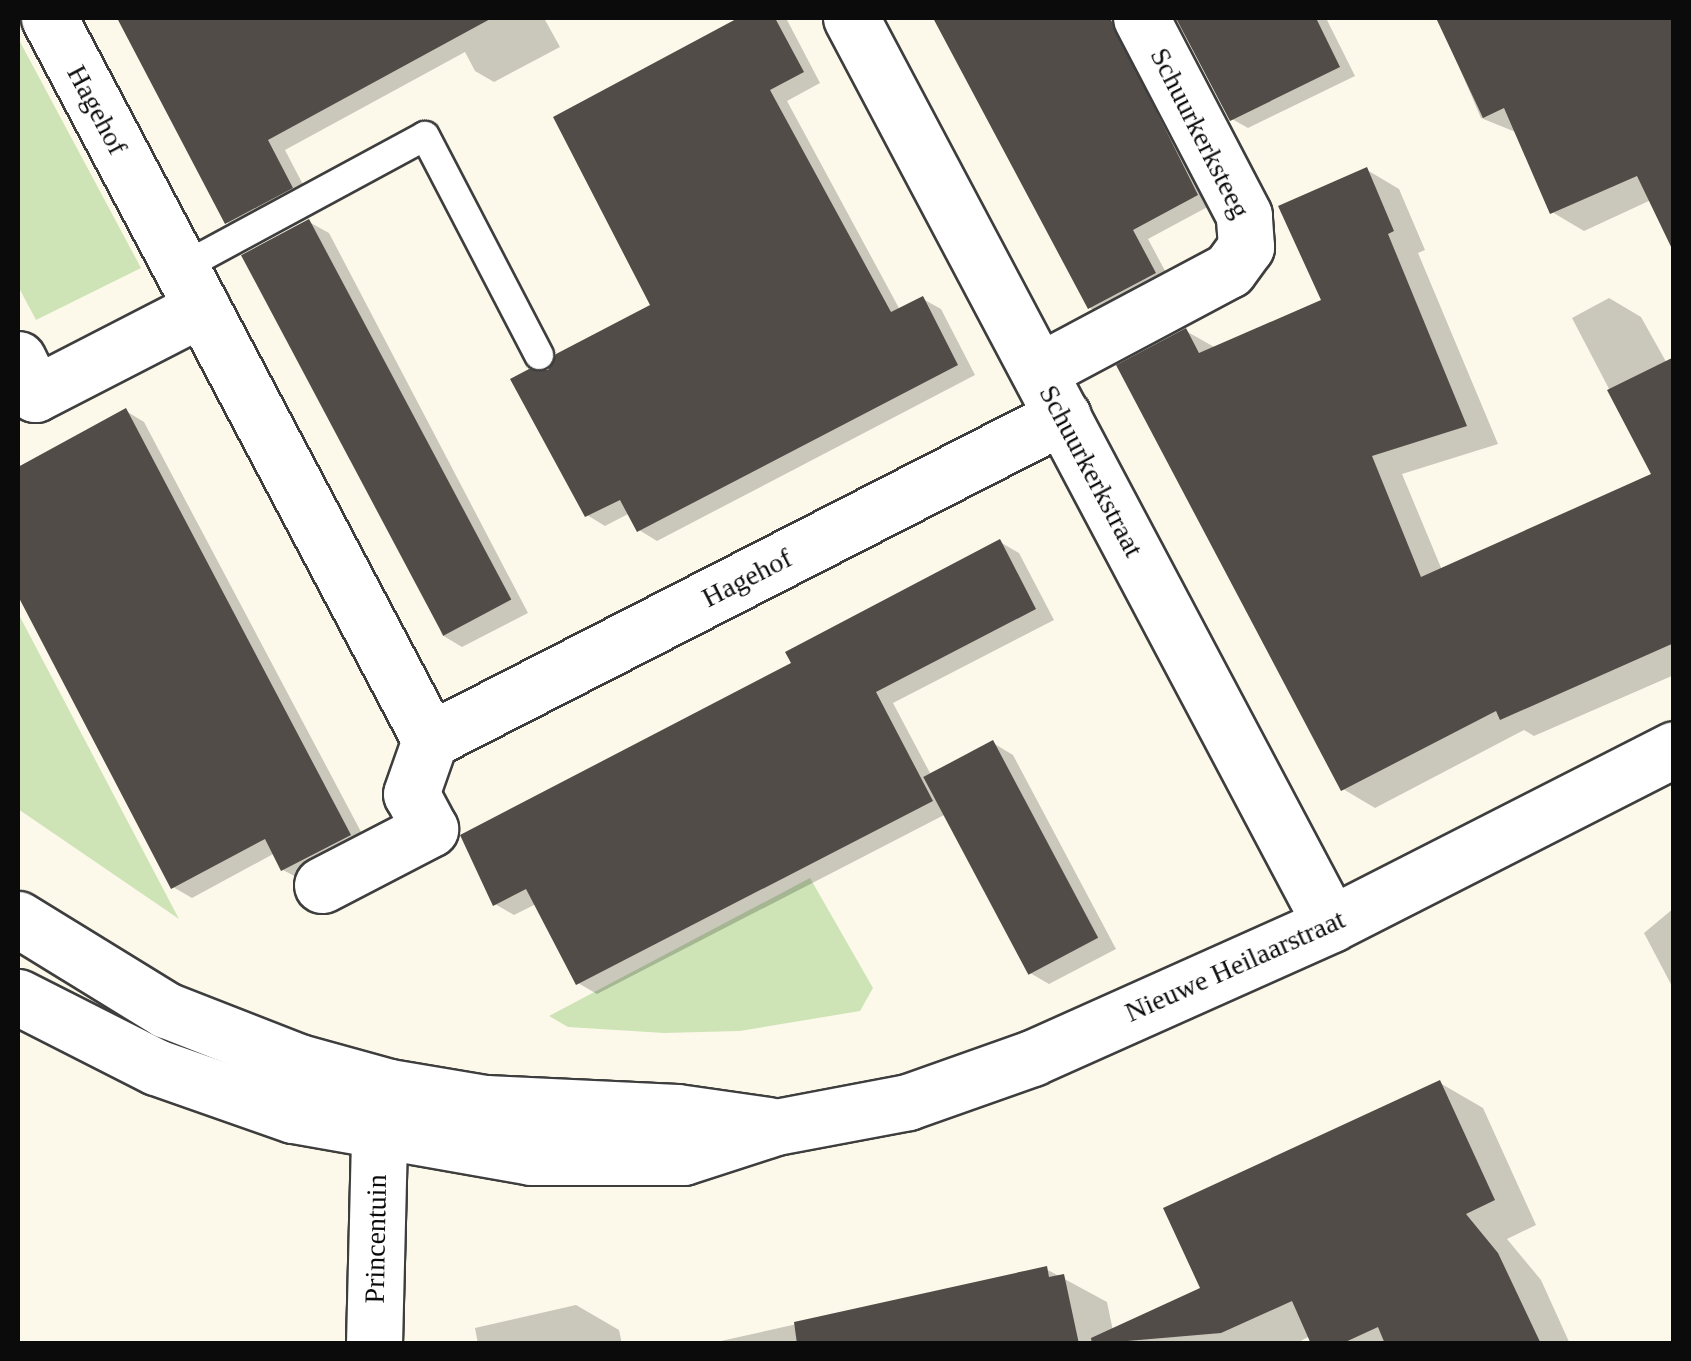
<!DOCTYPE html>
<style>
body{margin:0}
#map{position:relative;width:1691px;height:1361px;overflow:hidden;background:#fdf9ea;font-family:"Times New Roman",serif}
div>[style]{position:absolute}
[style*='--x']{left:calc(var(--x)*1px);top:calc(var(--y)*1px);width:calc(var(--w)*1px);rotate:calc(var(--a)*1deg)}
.green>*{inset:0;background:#cee4b7}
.shadow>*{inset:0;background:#0003}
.building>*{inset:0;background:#524c48;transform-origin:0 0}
.roads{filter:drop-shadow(2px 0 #3e3e3e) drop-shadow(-2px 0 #3e3e3e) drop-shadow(0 2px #3e3e3e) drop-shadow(0 -2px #3e3e3e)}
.service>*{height:28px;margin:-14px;padding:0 14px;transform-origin:14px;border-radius:14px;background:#fff}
.minor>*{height:55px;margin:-27.5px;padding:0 27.5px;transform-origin:27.5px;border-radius:27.5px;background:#fff}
.tertiary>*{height:55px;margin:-27.5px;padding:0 27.5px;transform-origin:27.5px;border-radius:27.5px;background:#fff}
span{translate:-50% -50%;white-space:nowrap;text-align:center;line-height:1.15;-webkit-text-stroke:10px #fff;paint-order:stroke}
.street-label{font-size:28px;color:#0b0b0b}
.frame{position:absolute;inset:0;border:20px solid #0b0b0b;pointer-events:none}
</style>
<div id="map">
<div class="green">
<div style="clip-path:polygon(18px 38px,141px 268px,36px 320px,18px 286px)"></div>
<div style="clip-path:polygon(18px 613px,179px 919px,18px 809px)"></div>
<div style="clip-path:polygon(810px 878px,873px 988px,860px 1011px,740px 1031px,664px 1033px,568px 1027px,549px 1016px)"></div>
</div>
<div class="shadow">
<div style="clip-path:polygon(120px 18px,544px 18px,560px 47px,494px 82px,475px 71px,465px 52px,285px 150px,310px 198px,246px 233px,227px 222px)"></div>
<div style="clip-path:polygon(745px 18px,786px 18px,820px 83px,787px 101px,900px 310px,923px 299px,941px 309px,975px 375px,657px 541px,639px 530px,630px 513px,605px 526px,587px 515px,549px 373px,654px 306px,557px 118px)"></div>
<div style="clip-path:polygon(937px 18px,1130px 18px,1213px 204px,1148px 239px,1171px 282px,1106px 317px,1090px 308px)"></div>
<div style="clip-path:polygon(1175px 18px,1326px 18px,1355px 76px,1248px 128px,1232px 119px)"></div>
<div style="clip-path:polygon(1438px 18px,1674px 18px,1674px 233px,1651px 200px,1584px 231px,1552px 212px,1518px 133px,1481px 118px)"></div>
<div style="clip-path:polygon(1367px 170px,1399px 189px,1425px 250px,1418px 253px,1498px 444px,1402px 474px,1442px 570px,1654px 475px,1572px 318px,1609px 298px,1641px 317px,1674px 376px,1674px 675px,1534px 736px,1524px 730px,1375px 808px,1343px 789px,1186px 331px,1216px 348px,1324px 302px)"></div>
<div style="clip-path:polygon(309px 222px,329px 233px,528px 613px,462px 647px,442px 635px)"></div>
<div style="clip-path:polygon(126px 411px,144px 422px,368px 845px,302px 880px,283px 870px,275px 853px,192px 898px,173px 887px,18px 594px,18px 469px)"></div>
<div style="clip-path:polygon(1000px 542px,1019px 553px,1054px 620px,893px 703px,930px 773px,993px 743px,1013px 755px,1116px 949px,1049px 984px,1030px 973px,946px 814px,597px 994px,578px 983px,536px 904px,514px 915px,495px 904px,794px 664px)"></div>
<div style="clip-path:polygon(1674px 908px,1674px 990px,1644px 933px)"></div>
<div style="clip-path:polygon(1440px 1083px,1483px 1108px,1536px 1225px,1507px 1239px,1541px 1280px,1570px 1344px,1314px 1344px,1310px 1336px,1295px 1344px,707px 1344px,1046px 1269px,1107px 1302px,1113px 1331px,1203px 1289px)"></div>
<div style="clip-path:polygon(576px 1305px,619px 1330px,622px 1344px,478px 1344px,475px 1328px)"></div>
</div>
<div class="building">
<div style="clip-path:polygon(117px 18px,492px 18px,268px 140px,293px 188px,225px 224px)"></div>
<div style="clip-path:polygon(738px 18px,775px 18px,804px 72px,770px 90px,891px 312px,923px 296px,958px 365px,637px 532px,620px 500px,585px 517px,510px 379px,529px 369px,548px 370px,556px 354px,650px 305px,553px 117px)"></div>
<div style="clip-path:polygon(933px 18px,1110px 18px,1198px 195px,1133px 230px,1156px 273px,1088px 309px)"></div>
<div style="clip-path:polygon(1176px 18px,1316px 18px,1340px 67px,1230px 121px)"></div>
<div style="clip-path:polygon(1436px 18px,1674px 18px,1674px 253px,1637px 176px,1550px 214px,1504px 108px,1483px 118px)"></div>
<div style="clip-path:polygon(1367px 167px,1394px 231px,1388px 234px,1467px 426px,1372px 456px,1421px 577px,1651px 474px,1607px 390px,1674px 357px,1674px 643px,1500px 720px,1496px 711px,1341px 791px,1116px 365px,1186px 328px,1199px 353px,1321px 300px,1278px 206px)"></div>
<div style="left:309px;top:219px;width:431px;height:77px;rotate:62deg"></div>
<div style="clip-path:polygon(126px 408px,351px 835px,281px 871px,265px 839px,171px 889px,18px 596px,18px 467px)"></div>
<div style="clip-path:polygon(1000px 539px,1036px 609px,876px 692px,933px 801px,576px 985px,526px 889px,493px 906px,460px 835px,791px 663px,785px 652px)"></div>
<div style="left:993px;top:740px;width:224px;height:79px;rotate:62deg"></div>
<div style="clip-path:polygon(1440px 1080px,1495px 1200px,1466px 1214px,1498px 1253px,1541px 1344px,1385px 1344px,1378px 1327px,1341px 1344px,1311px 1344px,1292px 1301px,1221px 1333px,1092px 1344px,1091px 1338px,1200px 1288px,1163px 1208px)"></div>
<div style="clip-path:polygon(1047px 1266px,1049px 1277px,1064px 1274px,1079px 1344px,797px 1344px,794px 1322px)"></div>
</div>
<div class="roads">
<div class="service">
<div style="--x:181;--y:268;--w:277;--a:-28.4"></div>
<div style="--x:425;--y:136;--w:247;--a:62.5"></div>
</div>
<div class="minor">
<div style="--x:49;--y:18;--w:816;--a:62.18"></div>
<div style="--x:430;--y:740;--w:711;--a:-27.11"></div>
<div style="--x:851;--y:18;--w:1025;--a:62.09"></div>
<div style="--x:18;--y:359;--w:39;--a:64"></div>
<div style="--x:35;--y:394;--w:188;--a:-27.2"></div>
<div style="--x:1039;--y:371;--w:215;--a:-28"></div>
<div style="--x:1229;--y:270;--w:29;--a:-54"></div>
<div style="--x:1246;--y:247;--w:32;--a:-94"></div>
<div style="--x:1244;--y:215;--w:222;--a:-117.6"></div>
<div style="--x:322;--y:885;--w:122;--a:-27.4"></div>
<div style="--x:430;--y:829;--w:40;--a:-118"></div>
<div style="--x:411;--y:794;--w:57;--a:-70.6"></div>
<div style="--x:374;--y:1344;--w:210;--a:-88.6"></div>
</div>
<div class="tertiary">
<div style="--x:18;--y:919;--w:174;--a:31.6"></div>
<div style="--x:166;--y:1010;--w:143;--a:21.4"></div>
<div style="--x:299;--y:1062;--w:93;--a:15.5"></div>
<div style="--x:389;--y:1087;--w:98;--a:9.4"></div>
<div style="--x:486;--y:1103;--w:191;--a:2.7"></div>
<div style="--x:677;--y:1112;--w:92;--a:8.1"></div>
<div style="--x:18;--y:997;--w:155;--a:26.9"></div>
<div style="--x:156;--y:1067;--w:145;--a:19.3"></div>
<div style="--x:293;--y:1115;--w:242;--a:10"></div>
<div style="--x:531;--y:1157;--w:152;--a:0"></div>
<div style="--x:683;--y:1157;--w:98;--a:-17.9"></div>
<div style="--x:776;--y:1127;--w:134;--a:-10.7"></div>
<div style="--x:908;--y:1102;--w:132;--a:-19.5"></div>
<div style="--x:1032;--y:1058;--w:328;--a:-24.1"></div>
<div style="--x:1331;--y:924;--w:385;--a:-27"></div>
</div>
</div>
<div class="street-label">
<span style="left:97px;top:110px;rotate:62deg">Hagehof</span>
<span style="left:1200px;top:133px;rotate:63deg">Schuurkerksteeg</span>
<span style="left:1091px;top:471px;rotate:62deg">Schuurkerkstraat</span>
<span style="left:747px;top:578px;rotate:-27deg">Hagehof</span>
<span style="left:1235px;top:966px;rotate:-24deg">Nieuwe Heilaarstraat</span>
<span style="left:376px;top:1239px;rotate:-89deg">Princentuin</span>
</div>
<div class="frame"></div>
</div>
